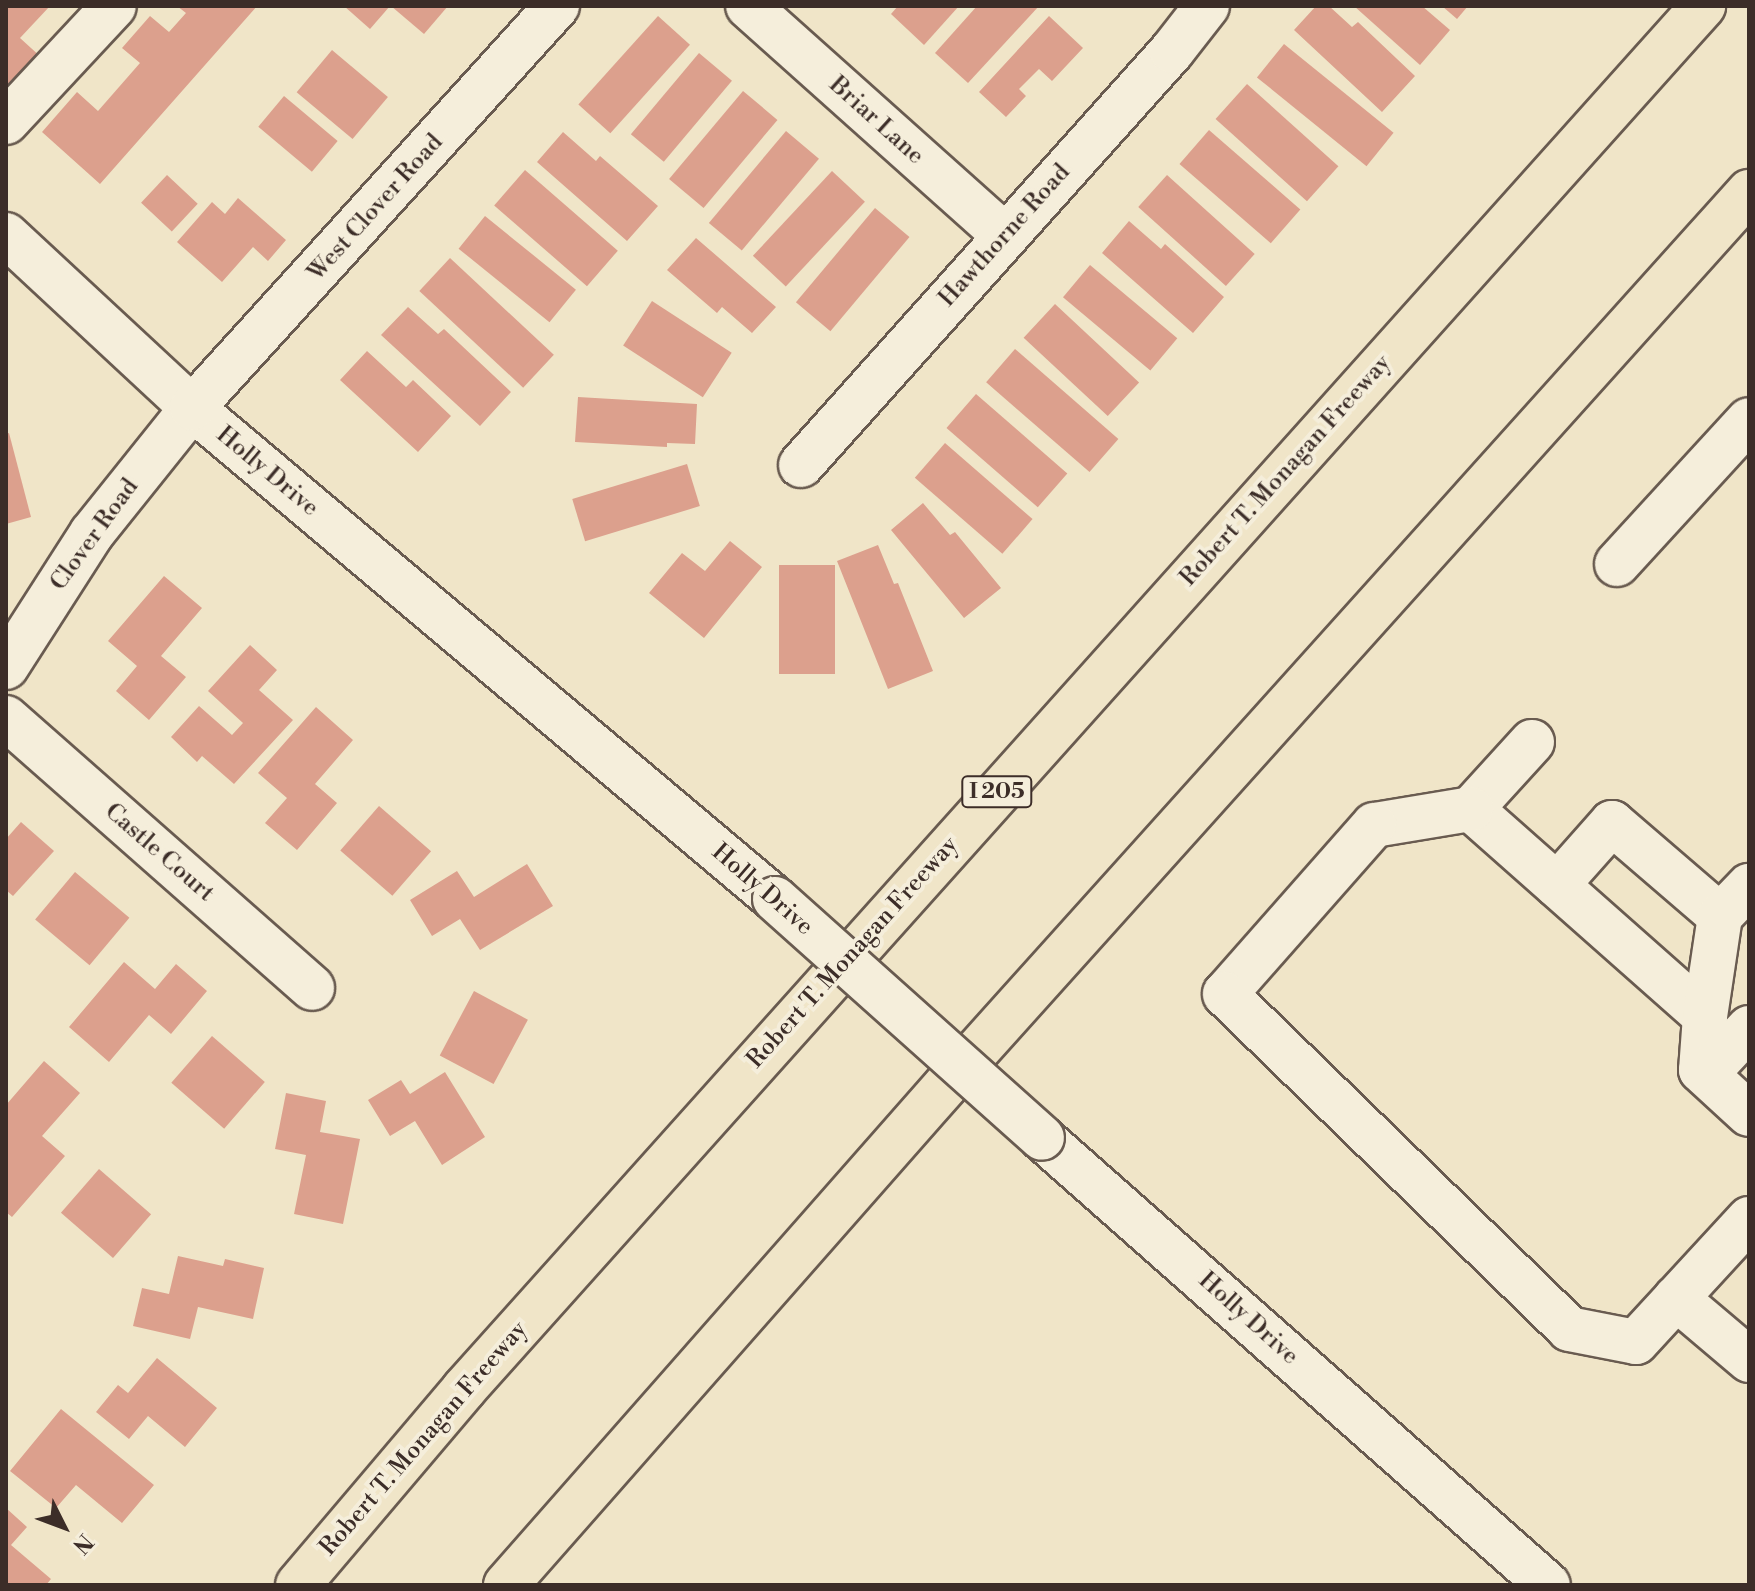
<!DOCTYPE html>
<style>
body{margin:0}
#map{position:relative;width:1755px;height:1591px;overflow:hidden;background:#f0e5c8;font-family:"Libre Bodoni",serif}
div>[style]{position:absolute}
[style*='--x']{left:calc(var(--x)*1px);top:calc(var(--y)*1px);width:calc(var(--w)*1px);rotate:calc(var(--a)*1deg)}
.building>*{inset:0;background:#dca08d;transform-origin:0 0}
.roads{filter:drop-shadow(2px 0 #695b50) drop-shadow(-2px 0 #695b50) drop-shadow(0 2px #695b50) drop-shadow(0 -2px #695b50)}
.minor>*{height:44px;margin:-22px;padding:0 22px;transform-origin:22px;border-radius:22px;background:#f5eedb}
.highway>*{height:44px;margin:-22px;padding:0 22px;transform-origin:22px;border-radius:22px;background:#f0e5c8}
.bridges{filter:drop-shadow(2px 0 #695b50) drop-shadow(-2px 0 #695b50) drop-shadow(0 2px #695b50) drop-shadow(0 -2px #695b50)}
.minor-bridge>*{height:44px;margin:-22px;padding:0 22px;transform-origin:22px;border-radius:22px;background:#f5eedb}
span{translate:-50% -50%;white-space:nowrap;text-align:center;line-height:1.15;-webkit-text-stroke:8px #f5eedb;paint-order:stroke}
.shield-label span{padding:2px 6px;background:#f5eedb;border:2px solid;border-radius:6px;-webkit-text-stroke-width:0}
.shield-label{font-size:22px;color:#3c2d28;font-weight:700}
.street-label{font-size:24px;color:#3c2d28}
.frame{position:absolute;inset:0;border:8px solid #3c2d28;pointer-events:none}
.north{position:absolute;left:24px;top:1487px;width:80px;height:80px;-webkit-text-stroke:6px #f5eedb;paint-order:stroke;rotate:132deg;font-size:22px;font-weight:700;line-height:32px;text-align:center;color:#3c2d28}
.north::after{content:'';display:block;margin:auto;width:28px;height:36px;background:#3c2d28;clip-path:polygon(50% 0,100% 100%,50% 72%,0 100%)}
</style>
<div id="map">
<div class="building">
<div style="clip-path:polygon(6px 6px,50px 6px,20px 38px,42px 58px,6px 97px)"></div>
<div style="clip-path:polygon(177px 6px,257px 6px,100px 184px,42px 132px,77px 92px,98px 111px,140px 63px,122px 48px,150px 16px,169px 32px,186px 13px)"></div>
<div style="clip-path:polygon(344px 6px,390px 6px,370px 29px)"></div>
<div style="clip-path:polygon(391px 6px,448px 6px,424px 34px)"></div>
<div style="clip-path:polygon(898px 6px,959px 6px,924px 45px,891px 14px)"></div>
<div style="clip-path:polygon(977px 6px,1039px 6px,968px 83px,935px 53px)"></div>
<div style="clip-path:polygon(1316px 6px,1329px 6px,1352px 27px,1358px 22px,1415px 76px,1382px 112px,1294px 30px)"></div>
<div style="clip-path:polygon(1354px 6px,1422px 6px,1450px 30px,1420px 65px)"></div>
<div style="clip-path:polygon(1442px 6px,1468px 6px,1457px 19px)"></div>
<div style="left:658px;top:16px;width:43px;height:119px;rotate:42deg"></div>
<div style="clip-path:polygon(1049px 16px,1083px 48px,1052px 81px,1039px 69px,1019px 89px,1026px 96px,1006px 117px,979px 92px)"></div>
<div style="left:1284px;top:44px;width:141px;height:43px;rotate:39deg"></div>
<div style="left:332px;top:50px;width:73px;height:55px;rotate:40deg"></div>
<div style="left:699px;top:53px;width:43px;height:106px;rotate:40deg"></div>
<div style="left:1247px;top:84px;width:123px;height:47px;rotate:42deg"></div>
<div style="left:743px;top:91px;width:45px;height:115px;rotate:40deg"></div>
<div style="left:284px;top:96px;width:70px;height:40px;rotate:40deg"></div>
<div style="left:1209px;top:130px;width:121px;height:45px;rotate:41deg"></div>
<div style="left:786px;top:131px;width:43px;height:120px;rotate:40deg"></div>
<div style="clip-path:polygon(563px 132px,596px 161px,600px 156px,658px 206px,627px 241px,537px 162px)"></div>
<div style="left:525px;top:170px;width:123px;height:47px;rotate:41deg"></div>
<div style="left:832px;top:171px;width:45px;height:116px;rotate:43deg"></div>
<div style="left:167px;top:175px;width:42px;height:38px;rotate:43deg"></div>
<div style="left:1167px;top:175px;width:118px;height:43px;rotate:42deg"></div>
<div style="clip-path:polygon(238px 198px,286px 240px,268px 261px,253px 247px,222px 282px,177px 242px,212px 202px,225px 214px)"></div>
<div style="left:875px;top:208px;width:45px;height:123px;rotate:40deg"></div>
<div style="left:485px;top:216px;width:117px;height:42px;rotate:39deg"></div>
<div style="clip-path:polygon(1129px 221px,1161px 249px,1165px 244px,1224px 297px,1193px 333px,1102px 253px)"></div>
<div style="clip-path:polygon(696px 238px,776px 307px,752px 333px,722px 307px,717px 313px,667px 270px)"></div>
<div style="left:450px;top:258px;width:142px;height:45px;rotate:43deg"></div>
<div style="left:1090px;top:265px;width:114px;height:42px;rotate:40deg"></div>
<div style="left:652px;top:301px;width:95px;height:53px;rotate:33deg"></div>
<div style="left:1055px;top:304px;width:115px;height:46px;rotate:43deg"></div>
<div style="clip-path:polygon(408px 307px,438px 334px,444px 329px,511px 392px,480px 426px,381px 335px)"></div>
<div style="left:1015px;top:349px;width:137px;height:44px;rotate:41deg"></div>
<div style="clip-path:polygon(367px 351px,406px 387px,413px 380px,451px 416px,418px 452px,340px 380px)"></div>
<div style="left:976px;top:394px;width:121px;height:45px;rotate:41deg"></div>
<div style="clip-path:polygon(578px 397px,697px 404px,695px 444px,667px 443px,667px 447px,575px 442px)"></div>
<div style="clip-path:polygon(9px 433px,31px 517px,6px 524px,6px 434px)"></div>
<div style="left:945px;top:443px;width:116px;height:46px;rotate:41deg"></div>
<div style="left:687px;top:464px;width:44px;height:120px;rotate:73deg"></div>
<div style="clip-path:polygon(923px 503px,950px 535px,955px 532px,1001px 588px,964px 618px,891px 530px)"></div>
<div style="clip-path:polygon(730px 541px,762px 567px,704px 638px,649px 593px,682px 553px,705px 571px)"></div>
<div style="clip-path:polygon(878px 545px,894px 584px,898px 583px,933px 671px,888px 689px,837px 561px)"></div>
<div style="left:779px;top:565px;width:56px;height:109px"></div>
<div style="clip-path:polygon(164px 576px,202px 608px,161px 656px,186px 677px,149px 720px,116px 691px,137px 666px,108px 641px)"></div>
<div style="clip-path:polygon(250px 645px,277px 670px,259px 690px,293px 720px,234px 784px,202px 756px,197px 762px,171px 737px,199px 706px,232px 735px,243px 723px,208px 691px)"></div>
<div style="clip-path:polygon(316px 707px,353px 740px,315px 784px,337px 803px,297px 850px,265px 823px,287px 798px,258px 773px)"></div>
<div style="left:379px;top:806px;width:69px;height:59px;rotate:41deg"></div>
<div style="clip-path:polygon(21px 822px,54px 851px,13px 896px,6px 890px,6px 839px)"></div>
<div style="clip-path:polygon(527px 864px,553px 906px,480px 950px,460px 919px,432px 936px,410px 900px,457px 871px,474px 897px)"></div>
<div style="left:75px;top:872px;width:71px;height:62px;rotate:40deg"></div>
<div style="clip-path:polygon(124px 962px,155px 989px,176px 964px,207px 991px,171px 1034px,149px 1015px,109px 1062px,69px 1027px)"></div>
<div style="left:474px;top:991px;width:61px;height:73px;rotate:28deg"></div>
<div style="left:212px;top:1036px;width:70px;height:62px;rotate:41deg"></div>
<div style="clip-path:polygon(44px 1061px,80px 1093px,42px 1136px,65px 1156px,12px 1217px,6px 1212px,6px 1105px)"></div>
<div style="clip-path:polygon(445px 1072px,485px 1137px,442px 1165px,415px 1121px,390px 1136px,368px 1100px,401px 1080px,410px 1094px)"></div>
<div style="clip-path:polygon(286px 1093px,326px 1101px,320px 1132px,360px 1139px,343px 1224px,294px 1214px,306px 1155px,275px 1149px)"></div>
<div style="left:99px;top:1169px;width:69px;height:58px;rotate:41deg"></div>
<div style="clip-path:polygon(178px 1256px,223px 1266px,225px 1259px,264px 1268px,253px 1319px,198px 1307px,190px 1339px,133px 1326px,142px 1288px,169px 1294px)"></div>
<div style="clip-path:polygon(157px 1358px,217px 1408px,185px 1447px,148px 1416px,129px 1439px,96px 1412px,118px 1385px,128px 1393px)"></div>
<div style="clip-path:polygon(61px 1409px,154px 1485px,122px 1523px,76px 1485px,56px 1508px,10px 1471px)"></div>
<div style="clip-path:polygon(6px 1508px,27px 1527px,11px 1545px,51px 1579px,46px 1585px,6px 1585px)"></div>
</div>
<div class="roads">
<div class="minor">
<div style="--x:748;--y:6;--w:345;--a:41.8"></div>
<div style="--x:6;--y:122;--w:158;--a:-47"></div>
<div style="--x:6;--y:235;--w:254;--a:42.9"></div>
<div style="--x:192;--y:408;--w:762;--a:40.1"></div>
<div style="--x:801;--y:465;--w:556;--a:-48.14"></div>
<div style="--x:1172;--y:51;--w:57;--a:-52.1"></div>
<div style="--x:1617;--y:564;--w:195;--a:-47.5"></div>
<div style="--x:6;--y:667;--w:159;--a:-57.3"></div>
<div style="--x:92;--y:533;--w:160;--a:-51.3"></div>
<div style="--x:192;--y:408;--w:543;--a:-47.76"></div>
<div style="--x:6;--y:718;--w:408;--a:41.4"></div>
<div style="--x:1532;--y:742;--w:91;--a:132.3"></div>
<div style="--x:1471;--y:809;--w:312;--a:41.5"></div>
<div style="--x:1705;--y:1016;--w:54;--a:94.2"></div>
<div style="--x:1701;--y:1070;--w:65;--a:42.5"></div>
<div style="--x:1471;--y:809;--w:98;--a:170.6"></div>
<div style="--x:1374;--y:825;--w:225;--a:131.4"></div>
<div style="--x:1225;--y:994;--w:480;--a:44.2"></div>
<div style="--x:1569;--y:1329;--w:68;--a:11"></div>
<div style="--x:1636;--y:1342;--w:167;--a:-47.4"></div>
<div style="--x:1557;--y:885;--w:83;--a:-48.4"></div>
<div style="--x:1612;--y:823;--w:143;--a:40.7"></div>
<div style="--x:1720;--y:916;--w:101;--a:98.5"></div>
<div style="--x:1720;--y:916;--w:42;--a:-46"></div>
<div style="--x:1706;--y:1074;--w:63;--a:-46.9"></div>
<div style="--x:1042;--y:1138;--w:675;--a:41.46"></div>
<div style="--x:1676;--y:1298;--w:96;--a:40.3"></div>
</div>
<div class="highway">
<div style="--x:298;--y:1585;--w:257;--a:-49.7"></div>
<div style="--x:464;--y:1389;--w:1857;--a:-48.14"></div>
<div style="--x:506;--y:1585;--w:667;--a:-48.64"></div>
<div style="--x:947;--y:1084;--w:1200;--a:-48.04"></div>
</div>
</div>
<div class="bridges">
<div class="minor-bridge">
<div style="--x:775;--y:899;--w:358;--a:41.8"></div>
</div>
</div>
<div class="shield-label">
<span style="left:997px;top:792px">I 205</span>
</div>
<div class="street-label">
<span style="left:876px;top:121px;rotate:42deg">Briar Lane</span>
<span style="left:376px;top:208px;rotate:-48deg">West Clover Road</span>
<span style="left:1005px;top:236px;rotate:-48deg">Hawthorne Road</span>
<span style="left:1286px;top:471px;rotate:-48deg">Robert T. Monagan Freeway</span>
<span style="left:267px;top:472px;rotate:40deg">Holly Drive</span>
<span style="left:95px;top:535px;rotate:-54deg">Clover Road</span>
<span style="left:159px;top:853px;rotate:41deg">Castle Court</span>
<span style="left:762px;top:890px;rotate:41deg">Holly Drive</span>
<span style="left:853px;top:953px;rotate:-48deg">Robert T. Monagan Freeway</span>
<span style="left:1248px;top:1319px;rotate:42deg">Holly Drive</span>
<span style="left:424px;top:1439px;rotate:-49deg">Robert T. Monagan Freeway</span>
</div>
<div class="frame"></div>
<div class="north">N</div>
</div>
